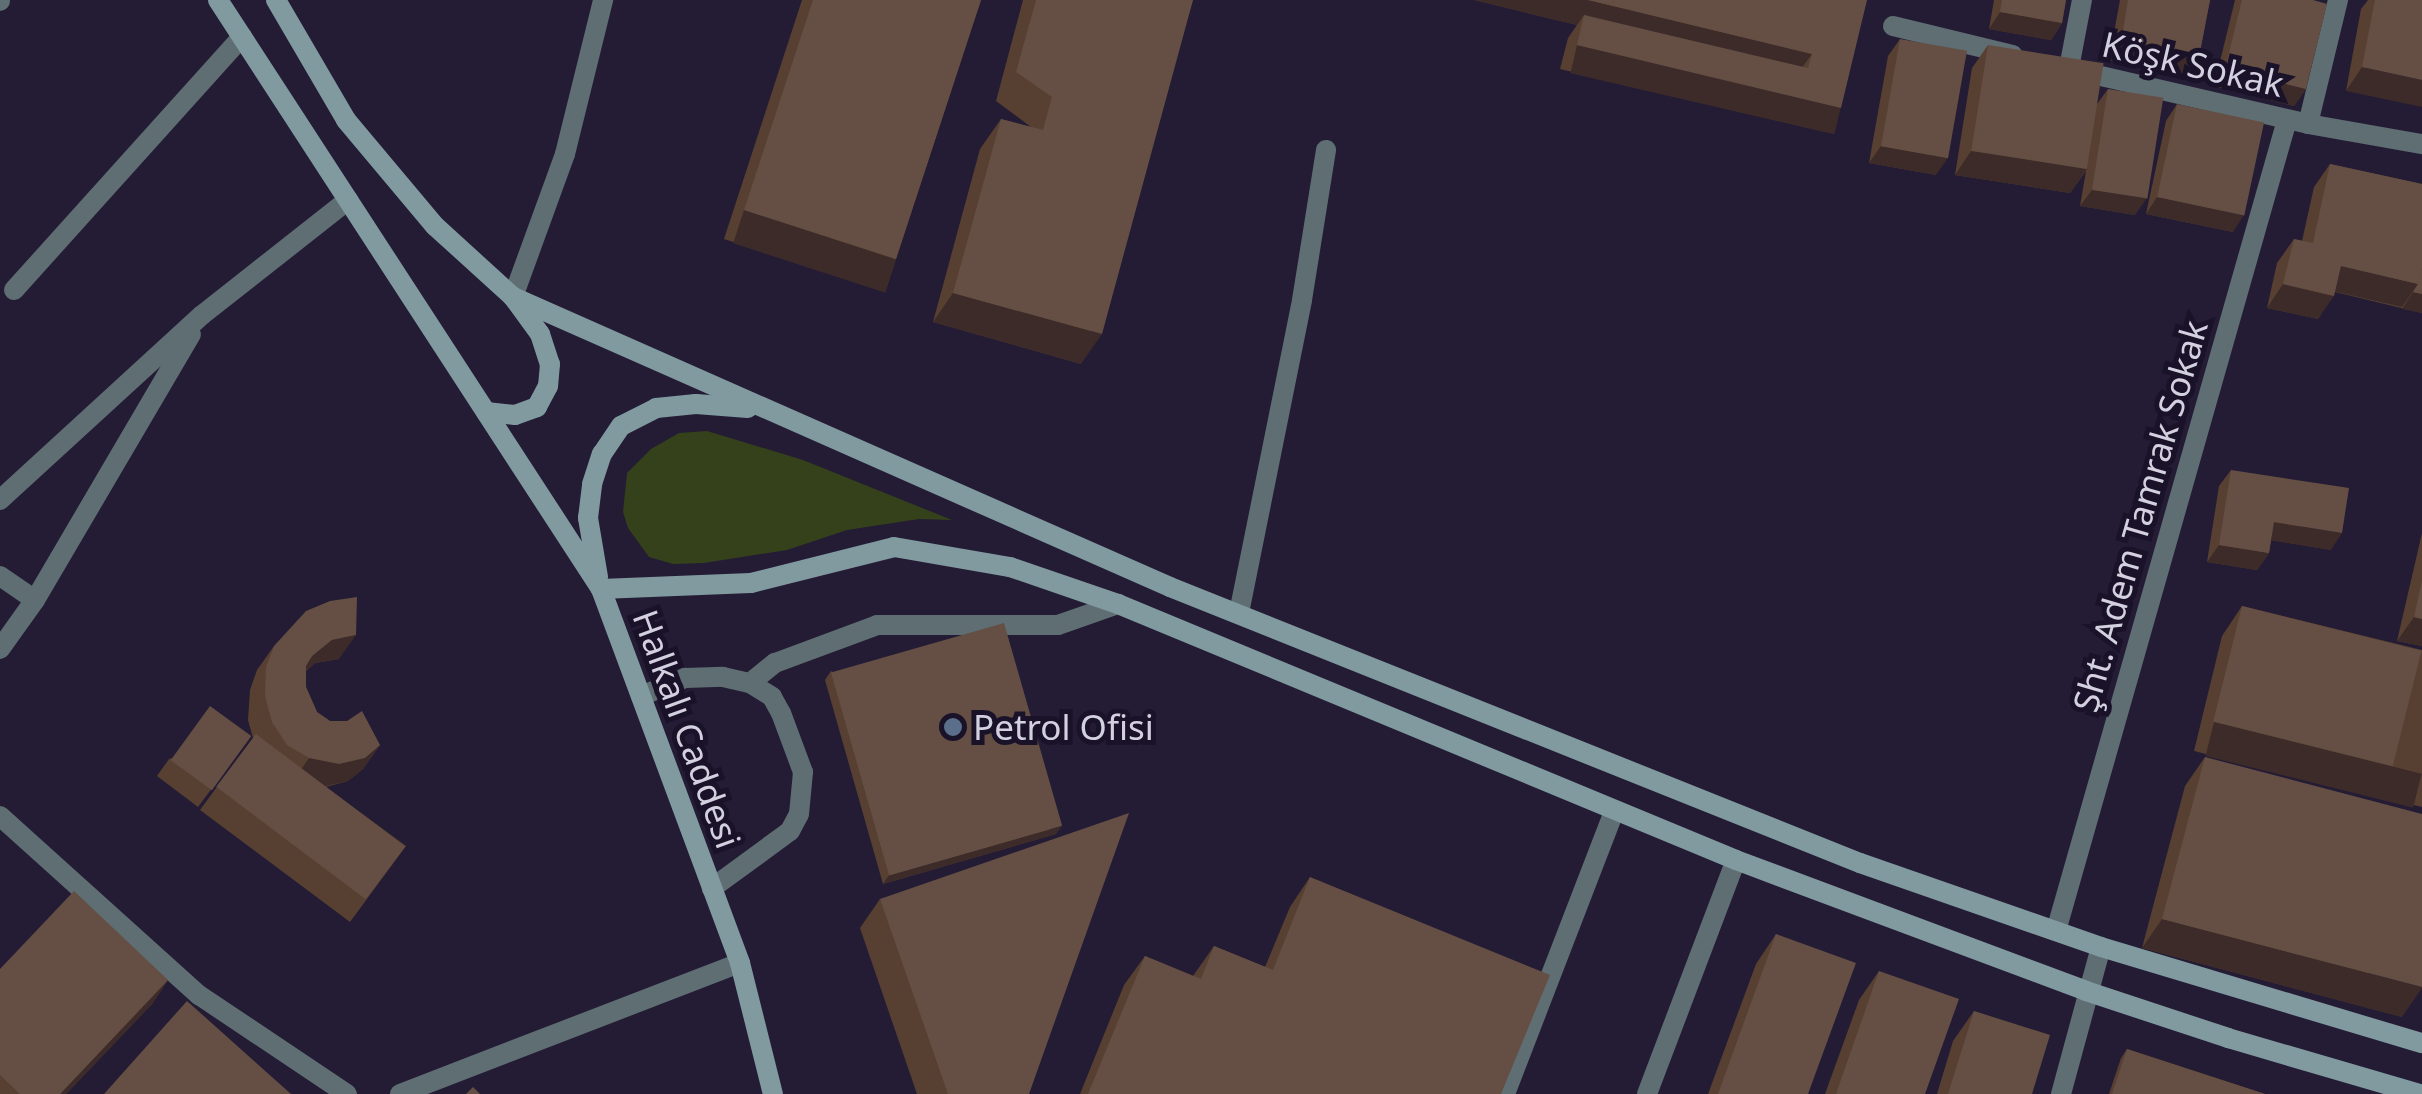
<!DOCTYPE html>
<meta charset="utf-8">
<style>
body{margin:0}
#map{position:relative;width:2422px;height:1094px;overflow:hidden;background:#231c34;font-family:"Noto Sans",sans-serif}
div>[style]{position:absolute}
[style*='--x']{left:calc(var(--x)*1px);top:calc(var(--y)*1px);width:calc(var(--w)*1px);rotate:calc(var(--a)*1deg)}
.green>*{inset:0;background:#34411b}
.service>*{height:20px;margin:-10px;padding:0 10px;transform-origin:10px;border-radius:10px;background:#5e6e72}
.minor>*{height:20px;margin:-10px;padding:0 10px;transform-origin:10px;border-radius:10px;background:#5e6e72}
.secondary>*{height:20px;margin:-10px;padding:0 10px;transform-origin:10px;border-radius:10px;background:#809aa0}
.wall>*{inset:0;background:#574031}
.shaded-wall>*{inset:0;background:#3d2b2a;transform-origin:0 0}
.building>*{inset:0;background:#654f44;transform-origin:0 0}
.dots>*{width:28px;height:28px;translate:-50% -50%;box-sizing:border-box;border:5px solid #191229;border-radius:50%}
span{translate:-50% -50%;white-space:nowrap;text-align:center;line-height:1.15;-webkit-text-stroke:10px #191229;paint-order:stroke}
.street-label{font-size:35px;color:#d3d0e0}
.poi-label{font-size:35px;color:#d3d0e0}
.left{translate:0 -50%;text-align:left}
</style>
<div id="map">
<div class="green">
<div style="clip-path:polygon(707px 431px,803px 460px,952px 520px,919px 519px,847px 530px,787px 550px,704px 563px,673px 564px,649px 557px,628px 528px,623px 512px,627px 473px,651px 449px,679px 433px)"></div>
</div>
<div class="service">
<div style="--x:14;--y:290;--w:341;--a:-48"></div>
<div style="--x:513;--y:297;--w:152;--a:-70"></div>
<div style="--x:565;--y:154;--w:159;--a:-76.1"></div>
<div style="--x:1239;--y:613;--w:319;--a:-78.6"></div>
<div style="--x:1302;--y:300;--w:152;--a:-80.9"></div>
<div style="--x:750;--y:683;--w:32;--a:-39"></div>
<div style="--x:775;--y:663;--w:109;--a:-20.4"></div>
<div style="--x:877;--y:625;--w:181;--a:0"></div>
<div style="--x:1058;--y:625;--w:64;--a:-19.3"></div>
<div style="--x:641;--y:696;--w:48;--a:-22.2"></div>
<div style="--x:685;--y:678;--w:38;--a:-2"></div>
<div style="--x:723;--y:677;--w:28;--a:13"></div>
<div style="--x:750;--y:683;--w:26;--a:32"></div>
<div style="--x:772;--y:697;--w:18;--a:61"></div>
<div style="--x:781;--y:713;--w:63;--a:69.6"></div>
<div style="--x:803;--y:772;--w:42;--a:95.4"></div>
<div style="--x:799;--y:814;--w:19;--a:118"></div>
<div style="--x:790;--y:831;--w:97;--a:143.8"></div>
</div>
<div class="minor">
<div style="--x:0;--y:1;--w:1;--a:-90"></div>
<div style="--x:1893;--y:26;--w:123;--a:13.6"></div>
<div style="--x:2069;--y:68;--w:69;--a:-79.2"></div>
<div style="--x:2075;--y:70;--w:239;--a:13"></div>
<div style="--x:2308;--y:124;--w:116;--a:10"></div>
<div style="--x:2308;--y:124;--w:128;--a:-76.4"></div>
<div style="--x:0;--y:500;--w:274;--a:-42.5"></div>
<div style="--x:202;--y:315;--w:186;--a:-38.2"></div>
<div style="--x:0;--y:576;--w:42;--a:34.4"></div>
<div style="--x:0;--y:649;--w:60;--a:-54.5"></div>
<div style="--x:35;--y:600;--w:308;--a:-59.6"></div>
<div style="--x:0;--y:816;--w:268;--a:42"></div>
<div style="--x:199;--y:995;--w:178;--a:33.8"></div>
<div style="--x:2056;--y:931;--w:843;--a:-74.1"></div>
<div style="--x:400;--y:1094;--w:364;--a:-21.1"></div>
<div style="--x:1505;--y:1094;--w:303;--a:-68.9"></div>
<div style="--x:1647;--y:1094;--w:250;--a:-69.2"></div>
<div style="--x:2061;--y:1094;--w:152;--a:-74.8"></div>
</div>
<div class="secondary">
<div style="--x:218;--y:0;--w:703;--a:56.97"></div>
<div style="--x:601;--y:589;--w:399;--a:69.6"></div>
<div style="--x:740;--y:963;--w:135;--a:75.9"></div>
<div style="--x:276;--y:0;--w:139;--a:59.7"></div>
<div style="--x:346;--y:120;--w:138;--a:50"></div>
<div style="--x:435;--y:226;--w:105;--a:42.3"></div>
<div style="--x:513;--y:297;--w:46;--a:53.9"></div>
<div style="--x:540;--y:334;--w:32;--a:72"></div>
<div style="--x:550;--y:364;--w:22;--a:95"></div>
<div style="--x:548;--y:386;--w:24;--a:118"></div>
<div style="--x:537;--y:407;--w:23;--a:160"></div>
<div style="--x:515;--y:415;--w:29;--a:-174"></div>
<div style="--x:513;--y:297;--w:718;--a:23.82"></div>
<div style="--x:1170;--y:587;--w:743;--a:21.8"></div>
<div style="--x:1860;--y:863;--w:255;--a:19.2"></div>
<div style="--x:2101;--y:947;--w:335;--a:16.7"></div>
<div style="--x:598;--y:577;--w:60;--a:-99.6"></div>
<div style="--x:588;--y:518;--w:34;--a:-83"></div>
<div style="--x:592;--y:484;--w:32;--a:-72"></div>
<div style="--x:602;--y:454;--w:34;--a:-56"></div>
<div style="--x:621;--y:426;--w:39;--a:-27"></div>
<div style="--x:656;--y:408;--w:40;--a:-5.7"></div>
<div style="--x:696;--y:404;--w:52;--a:4.4"></div>
<div style="--x:601;--y:589;--w:150;--a:-2.3"></div>
<div style="--x:751;--y:583;--w:147;--a:-14.1"></div>
<div style="--x:894;--y:547;--w:118;--a:9.8"></div>
<div style="--x:1010;--y:567;--w:114;--a:18.9"></div>
<div style="--x:1118;--y:604;--w:669;--a:22.5"></div>
<div style="--x:1736;--y:860;--w:374;--a:20.5"></div>
<div style="--x:2086;--y:991;--w:150;--a:18.3"></div>
<div style="--x:2228;--y:1038;--w:200;--a:16.3"></div>
</div>
<div class="wall">
<div style="clip-path:polygon(802px 0,981px 0,896px 259px,875px 288px,724px 239px)"></div>
<div style="clip-path:polygon(1023px 0,1193px 0,1081px 364px,933px 322px,980px 149px,1001px 119px,1031px 127px,996px 101px)"></div>
<div style="clip-path:polygon(1474px 0,1867px 0,1825px 132px,1560px 69px,1568px 38px,1577px 25px)"></div>
<div style="clip-path:polygon(1994px 0,2066px 0,2062px 23px,2051px 40px,1989px 29px)"></div>
<div style="clip-path:polygon(2120px 0,2210px 0,2199px 57px,2188px 74px,2109px 60px)"></div>
<div style="clip-path:polygon(2235px 0,2313px 0,2306px 89px,2294px 106px,2214px 86px)"></div>
<div style="clip-path:polygon(2368px 0,2422px 0,2346px 91px,2361px 9px)"></div>
<div style="clip-path:polygon(1900px 39px,1936px 175px,1869px 163px,1888px 56px)"></div>
<div style="clip-path:polygon(1988px 45px,2097px 104px,2108px 89px,2135px 215px,2080px 206px,2086px 171px,2070px 193px,1955px 175px,1972px 68px)"></div>
<div style="clip-path:polygon(2177px 104px,2233px 232px,2146px 214px,2166px 121px)"></div>
<div style="clip-path:polygon(2330px 164px,2422px 184px,2422px 313px,2335px 292px,2318px 319px,2267px 308px,2277px 263px,2294px 239px,2302px 241px,2314px 187px)"></div>
<div style="clip-path:polygon(2231px 470px,2331px 550px,2271px 540px,2269px 553px,2257px 570px,2207px 562px,2219px 486px)"></div>
<div style="clip-path:polygon(2422px 533px,2422px 646px,2397px 641px)"></div>
<div style="clip-path:polygon(2242px 606px,2422px 650px,2422px 807px,2194px 751px,2222px 636px)"></div>
<div style="clip-path:polygon(274px 646px,339px 659px,315px 663px,306px 671px,306px 687px,317px 712px,330px 721px,380px 745px,363px 769px,348px 781px,326px 787px,406px 846px,350px 922px,200px 810px,253px 738px,248px 720px,250px 690px,257px 670px)"></div>
<div style="clip-path:polygon(831px 671px,1056px 834px,883px 884px,825px 680px)"></div>
<div style="clip-path:polygon(251px 736px,198px 807px,157px 776px,169px 759px)"></div>
<div style="clip-path:polygon(2205px 757px,2402px 1017px,2142px 948px,2185px 786px)"></div>
<div style="clip-path:polygon(1310px 877px,1501px 1094px,1080px 1094px,1124px 985px,1145px 956px,1193px 976px,1214px 946px,1265px 967px,1290px 907px)"></div>
<div style="clip-path:polygon(880px 899px,1029px 1094px,917px 1094px,860px 928px)"></div>
<div style="clip-path:polygon(1776px 934px,1808px 1094px,1708px 1094px,1756px 964px)"></div>
<div style="clip-path:polygon(0 969px,168px 980px,152px 1004px,66px 1094px,0 1094px)"></div>
<div style="clip-path:polygon(1879px 971px,1925px 1094px,1825px 1094px,1859px 1000px)"></div>
<div style="clip-path:polygon(1974px 1011px,2032px 1094px,1937px 1094px,1953px 1041px)"></div>
<div style="clip-path:polygon(2127px 1049px,2265px 1094px,2109px 1094px,2121px 1058px)"></div>
</div>
<div class="shaded-wall">
<div style="clip-path:polygon(1474px 0,1588px 0,1812px 54px,1795px 77px,1584px 15px,1577px 25px)"></div>
<div style="clip-path:polygon(2000px 12px,2062px 23px,2051px 40px,1989px 29px)"></div>
<div style="clip-path:polygon(2121px 43px,2199px 57px,2188px 74px,2109px 60px)"></div>
<div style="left:1577px;top:45px;width:271px;height:29px;rotate:13deg"></div>
<div style="clip-path:polygon(2362px 67px,2422px 80px,2422px 107px,2346px 91px)"></div>
<div style="clip-path:polygon(2225px 69px,2306px 89px,2294px 106px,2214px 86px)"></div>
<div style="clip-path:polygon(1881px 146px,1948px 158px,1936px 175px,1869px 163px)"></div>
<div style="clip-path:polygon(1971px 151px,2087px 169px,2070px 193px,1955px 175px)"></div>
<div style="clip-path:polygon(2092px 190px,2147px 198px,2135px 215px,2080px 206px)"></div>
<div style="clip-path:polygon(2157px 197px,2244px 215px,2233px 232px,2146px 214px)"></div>
<div style="left:744px;top:210px;width:160px;height:35px;rotate:18deg"></div>
<div style="clip-path:polygon(2341px 266px,2418px 284px,2402px 307px,2324px 289px)"></div>
<div style="clip-path:polygon(2283px 284px,2334px 296px,2318px 319px,2267px 308px)"></div>
<div style="clip-path:polygon(2413px 292px,2422px 294px,2422px 313px,2402px 309px)"></div>
<div style="clip-path:polygon(953px 293px,1102px 334px,1081px 364px,933px 322px)"></div>
<div style="clip-path:polygon(2274px 522px,2342px 533px,2331px 550px,2262px 539px)"></div>
<div style="clip-path:polygon(2219px 545px,2269px 553px,2257px 570px,2207px 562px)"></div>
<div style="clip-path:polygon(2414px 617px,2422px 619px,2422px 646px,2397px 641px)"></div>
<div style="clip-path:polygon(356px 635px,339px 659px,315px 663px,295px 680px,312px 656px,332px 640px)"></div>
<div style="left:2214px;top:722px;width:214px;height:35px;rotate:14deg"></div>
<div style="clip-path:polygon(380px 745px,363px 769px,348px 781px,322px 787px,293px 781px,309px 758px)"></div>
<div style="clip-path:polygon(1062px 826px,1056px 834px,883px 884px,889px 875px)"></div>
<div style="clip-path:polygon(2162px 919px,2422px 987px,2422px 988px,2402px 1017px,2142px 948px)"></div>
<div style="clip-path:polygon(168px 980px,152px 1004px,66px 1094px,60px 1094px)"></div>
</div>
<div class="building">
<div style="clip-path:polygon(813px 0,981px 0,896px 259px,744px 210px)"></div>
<div style="clip-path:polygon(1036px 0,1193px 0,1102px 334px,953px 293px,1001px 119px,1043px 130px,1052px 97px,1016px 72px)"></div>
<div style="clip-path:polygon(1588px 0,1867px 0,1841px 108px,1577px 45px,1584px 15px,1808px 68px,1812px 54px)"></div>
<div style="clip-path:polygon(2002px 0,2066px 0,2062px 23px,2000px 12px)"></div>
<div style="clip-path:polygon(2128px 0,2210px 0,2199px 57px,2121px 43px)"></div>
<div style="clip-path:polygon(2242px 0,2313px 0,2327px 4px,2306px 89px,2225px 69px)"></div>
<div style="clip-path:polygon(2375px 0,2422px 0,2422px 80px,2362px 67px)"></div>
<div style="left:1900px;top:39px;width:68px;height:109px;rotate:10deg"></div>
<div style="left:1988px;top:45px;width:117px;height:107px;rotate:9deg"></div>
<div style="left:2108px;top:89px;width:56px;height:102px;rotate:9deg"></div>
<div style="left:2177px;top:104px;width:89px;height:95px;rotate:12deg"></div>
<div style="clip-path:polygon(2330px 164px,2422px 184px,2422px 268px,2418px 284px,2341px 266px,2334px 296px,2283px 284px,2294px 239px,2313px 243px)"></div>
<div style="clip-path:polygon(2422px 268px,2422px 294px,2413px 292px,2418px 284px)"></div>
<div style="clip-path:polygon(2231px 470px,2349px 488px,2342px 533px,2274px 522px,2269px 553px,2219px 545px)"></div>
<div style="clip-path:polygon(2422px 581px,2422px 619px,2414px 617px)"></div>
<div style="clip-path:polygon(357px 597px,356px 635px,332px 640px,312px 656px,306px 666px,306px 687px,317px 712px,330px 721px,347px 721px,362px 711px,380px 745px,365px 758px,339px 764px,309px 758px,287px 745px,272px 722px,265px 696px,266px 667px,274px 646px,306px 611px,330px 601px)"></div>
<div style="left:2242px;top:606px;width:185px;height:119px;rotate:14deg"></div>
<div style="left:1004px;top:623px;width:211px;height:180px;rotate:74deg"></div>
<div style="left:210px;top:706px;width:51px;height:67px;rotate:36deg"></div>
<div style="left:256px;top:734px;width:187px;height:66px;rotate:37deg"></div>
<div style="clip-path:polygon(2205px 757px,2422px 814px,2422px 987px,2162px 919px)"></div>
<div style="clip-path:polygon(1129px 813px,1029px 1094px,948px 1094px,880px 899px)"></div>
<div style="clip-path:polygon(1310px 877px,1550px 975px,1501px 1094px,1088px 1094px,1145px 956px,1201px 979px,1214px 946px,1273px 970px)"></div>
<div style="clip-path:polygon(74px 891px,168px 980px,60px 1094px,20px 1094px,0 1075px,0 969px)"></div>
<div style="clip-path:polygon(1776px 934px,1856px 963px,1808px 1094px,1718px 1094px)"></div>
<div style="clip-path:polygon(1879px 971px,1959px 999px,1925px 1094px,1836px 1094px)"></div>
<div style="clip-path:polygon(187px 1001px,291px 1094px,104px 1094px)"></div>
<div style="clip-path:polygon(1974px 1011px,2050px 1035px,2032px 1094px,1948px 1094px)"></div>
<div style="clip-path:polygon(2127px 1049px,2265px 1094px,2112px 1094px)"></div>
<div style="clip-path:polygon(473px 1087px,480px 1094px,466px 1094px)"></div>
</div>
<div class="dots">
<div style="left:953px;top:727px;background:#5c6f8a"></div>
</div>
<div class="street-label">
<span style="left:2193px;top:64px;rotate:13deg">Köşk Sokak</span>
<span style="left:2140px;top:516px;rotate:-74deg">Şht. Adem Tamrak Sokak</span>
<span style="left:687px;top:729px;rotate:70deg">Halkalı Caddesi</span>
</div>
<div class="poi-label">
<span class="left" style="left:973px;top:727px">Petrol Ofisi</span>
</div>
</div>
